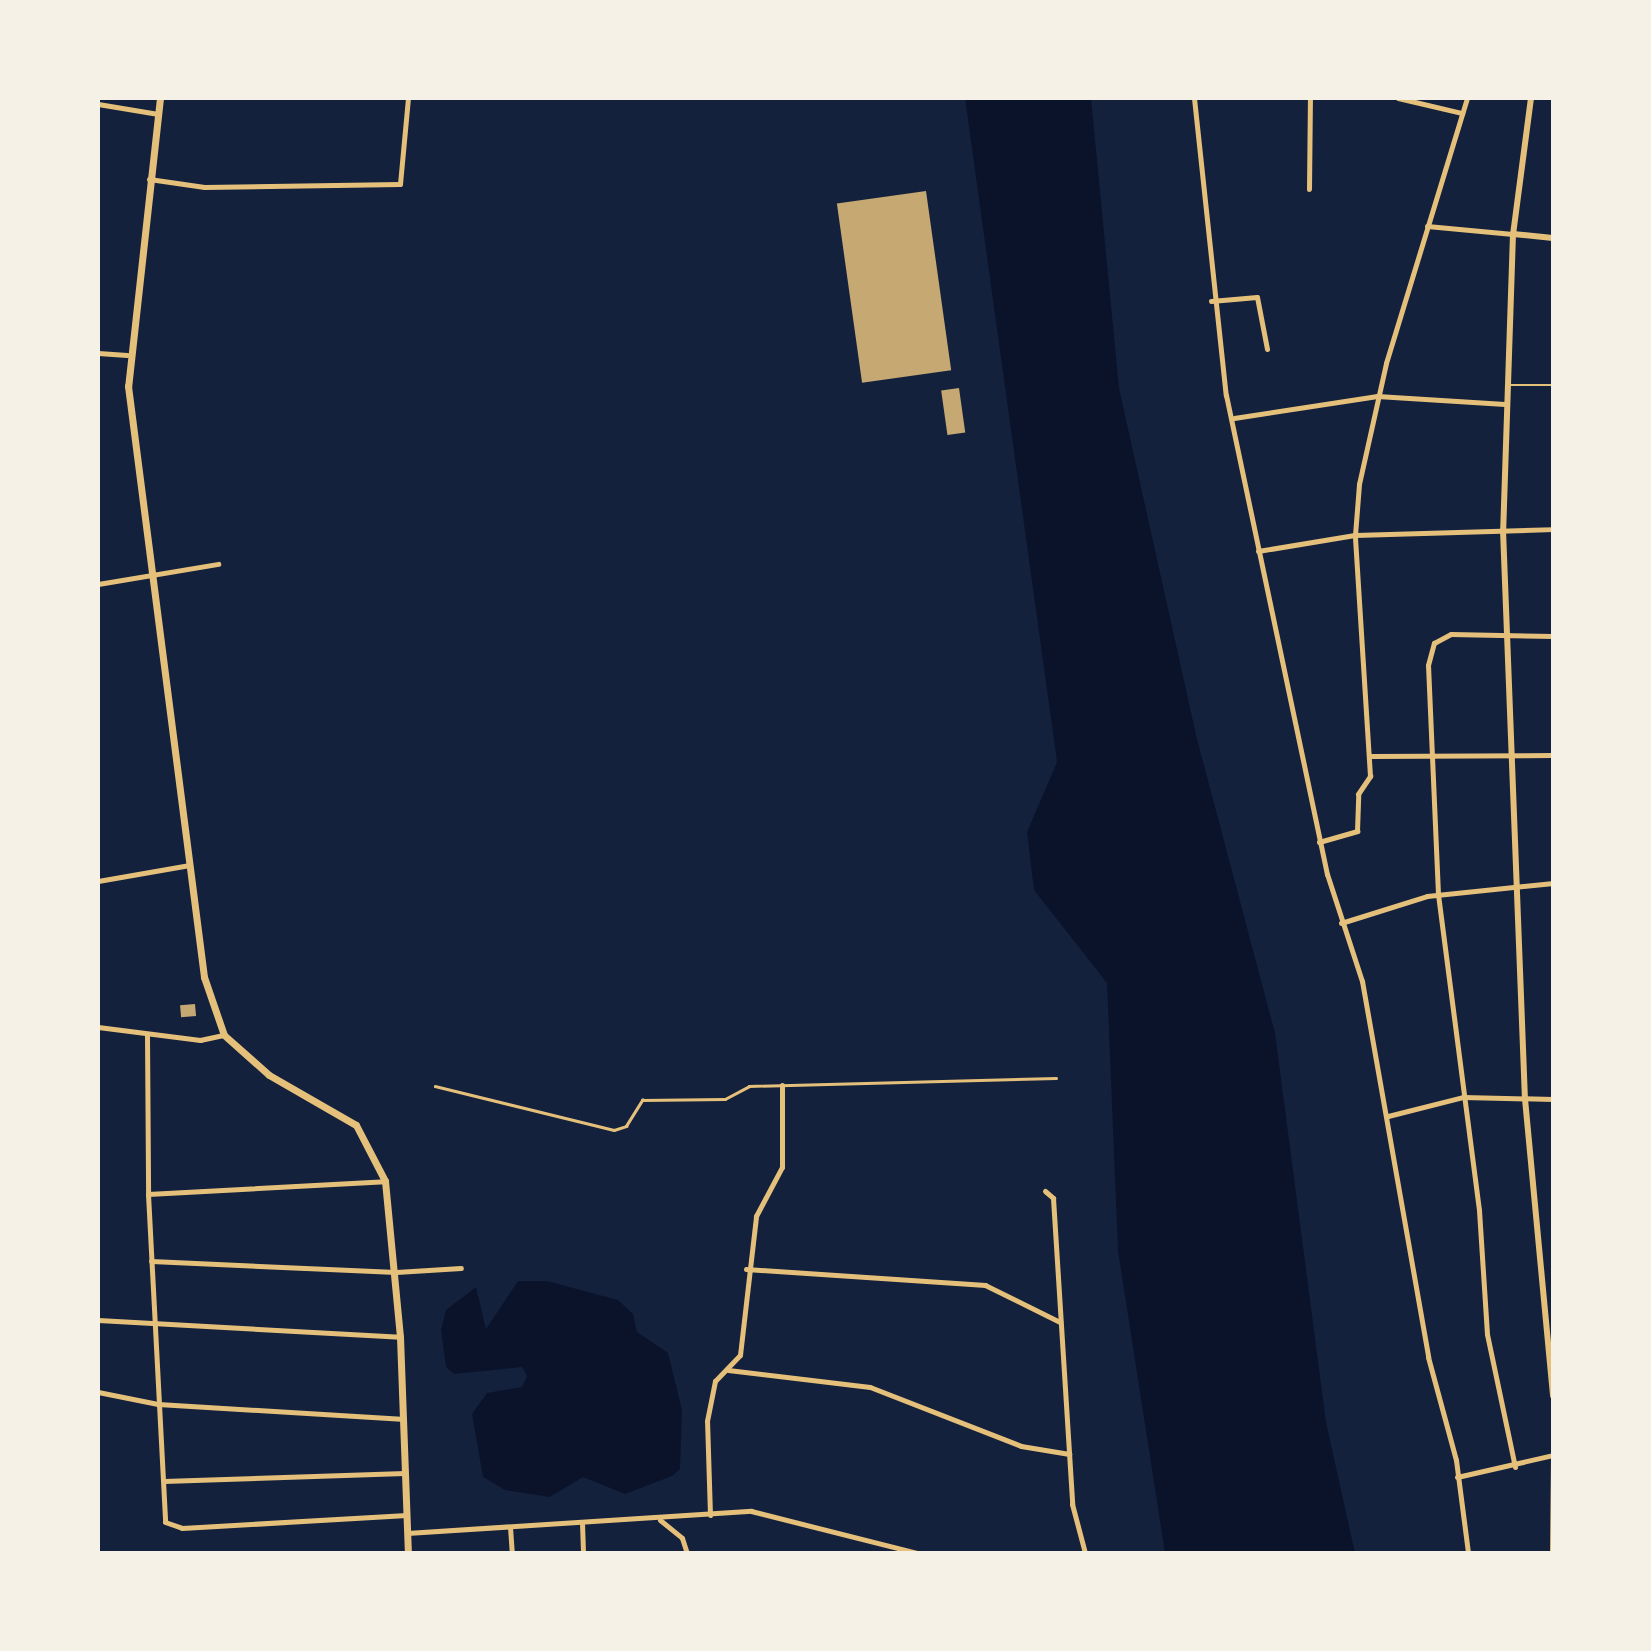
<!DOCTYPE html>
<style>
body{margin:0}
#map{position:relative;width:1651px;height:1651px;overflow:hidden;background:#14213d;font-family:Roboto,sans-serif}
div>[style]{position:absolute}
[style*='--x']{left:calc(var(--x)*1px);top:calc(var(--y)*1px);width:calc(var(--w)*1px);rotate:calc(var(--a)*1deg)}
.water>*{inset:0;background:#0b132b}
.building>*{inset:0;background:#c6a872;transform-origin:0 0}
.service>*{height:2.5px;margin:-1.25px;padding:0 1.25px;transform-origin:1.25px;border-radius:1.25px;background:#e5c07b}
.minor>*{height:5px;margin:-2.5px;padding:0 2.5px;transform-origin:2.5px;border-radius:2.5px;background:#e5c07b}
.tertiary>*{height:6px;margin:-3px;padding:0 3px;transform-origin:3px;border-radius:3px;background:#e5c07b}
.secondary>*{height:7px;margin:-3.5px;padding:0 3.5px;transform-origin:3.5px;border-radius:3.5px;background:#e5c07b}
span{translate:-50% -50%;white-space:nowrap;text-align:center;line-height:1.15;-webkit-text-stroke:5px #f6f1e7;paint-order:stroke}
.frame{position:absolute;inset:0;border:100px solid #f6f1e7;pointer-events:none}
</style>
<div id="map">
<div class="water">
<div style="clip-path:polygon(965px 98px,1091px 98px,1119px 388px,1197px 739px,1275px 1033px,1326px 1422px,1355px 1553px,1165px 1553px,1118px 1251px,1107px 983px,1034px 890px,1027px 832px,1057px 762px)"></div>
<div style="clip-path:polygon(518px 1281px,547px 1281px,618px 1300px,633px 1314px,637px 1332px,668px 1353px,682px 1410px,680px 1469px,672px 1476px,625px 1494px,583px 1477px,550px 1497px,505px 1490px,483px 1477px,472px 1414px,487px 1393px,522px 1387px,527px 1376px,522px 1367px,454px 1374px,446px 1367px,441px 1330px,446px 1310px,476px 1287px,486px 1329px)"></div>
</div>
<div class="building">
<div style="left:926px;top:191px;width:181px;height:90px;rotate:82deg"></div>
<div style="left:959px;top:388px;width:45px;height:18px;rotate:82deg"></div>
<div style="left:195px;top:1004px;width:12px;height:15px;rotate:85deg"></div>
</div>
<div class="service">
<div style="--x:1509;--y:385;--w:44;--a:0"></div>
<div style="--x:435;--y:1086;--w:184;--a:13.8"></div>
<div style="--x:614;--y:1130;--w:13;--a:-18"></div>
<div style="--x:626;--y:1126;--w:31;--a:-58"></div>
<div style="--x:642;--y:1100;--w:83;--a:-0.7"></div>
<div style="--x:725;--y:1099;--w:27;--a:-28"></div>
<div style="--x:749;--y:1086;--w:307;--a:-1.5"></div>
</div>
<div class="minor">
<div style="--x:1194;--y:98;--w:299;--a:83.9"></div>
<div style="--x:1226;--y:395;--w:490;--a:78.1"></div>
<div style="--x:1327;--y:874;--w:113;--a:71.9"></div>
<div style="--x:1362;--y:981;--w:382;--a:80"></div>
<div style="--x:1428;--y:1357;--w:107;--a:74.8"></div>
<div style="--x:1456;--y:1460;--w:94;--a:82.6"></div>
<div style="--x:1398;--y:98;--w:66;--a:13.2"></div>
<div style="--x:98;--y:104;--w:61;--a:9.5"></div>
<div style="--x:149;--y:179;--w:56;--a:8.3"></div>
<div style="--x:204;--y:187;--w:196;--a:-0.9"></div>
<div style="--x:400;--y:184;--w:86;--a:-84.7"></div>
<div style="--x:1309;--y:189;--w:91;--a:-89.4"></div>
<div style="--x:1427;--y:226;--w:86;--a:5.3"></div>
<div style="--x:1211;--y:301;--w:46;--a:-5"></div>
<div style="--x:1257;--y:297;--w:53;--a:79.1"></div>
<div style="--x:98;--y:353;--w:29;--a:4"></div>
<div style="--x:1234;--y:418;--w:145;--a:-8.7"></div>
<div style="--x:1377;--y:396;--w:128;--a:3.6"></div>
<div style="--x:1258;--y:551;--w:98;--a:-9.4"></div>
<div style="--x:1355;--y:535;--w:198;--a:-1.7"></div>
<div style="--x:98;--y:584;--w:122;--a:-9.5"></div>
<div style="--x:1371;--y:756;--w:182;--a:-0.3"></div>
<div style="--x:1319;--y:842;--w:40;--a:-16"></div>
<div style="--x:1357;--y:831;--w:37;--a:-88"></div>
<div style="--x:1358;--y:794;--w:22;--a:-56"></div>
<div style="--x:1370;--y:776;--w:241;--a:-93.6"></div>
<div style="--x:1355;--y:535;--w:51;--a:-85.5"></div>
<div style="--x:1359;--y:484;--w:124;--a:-77.4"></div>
<div style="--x:1386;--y:363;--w:277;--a:-73"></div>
<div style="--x:98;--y:881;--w:93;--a:-9.9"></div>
<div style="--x:1341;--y:923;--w:90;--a:-17.4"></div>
<div style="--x:1427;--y:896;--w:127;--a:-5.9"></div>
<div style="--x:98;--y:1027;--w:103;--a:7.3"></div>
<div style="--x:200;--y:1040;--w:25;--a:-12"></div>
<div style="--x:147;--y:1035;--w:159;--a:89.6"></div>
<div style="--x:148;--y:1194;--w:328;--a:87"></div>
<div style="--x:165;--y:1522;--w:18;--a:19"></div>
<div style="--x:182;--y:1528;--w:225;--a:-3.3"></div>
<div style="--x:1388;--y:1116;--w:77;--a:-14.2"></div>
<div style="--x:1463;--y:1097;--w:90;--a:1.3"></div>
<div style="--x:1045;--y:1191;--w:11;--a:41"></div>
<div style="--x:1053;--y:1198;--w:307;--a:86.4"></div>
<div style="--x:1072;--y:1504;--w:51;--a:75.1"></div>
<div style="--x:148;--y:1194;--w:237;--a:-3.1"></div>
<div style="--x:151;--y:1261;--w:245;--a:2.6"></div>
<div style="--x:396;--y:1272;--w:65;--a:-3.5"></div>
<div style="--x:746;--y:1269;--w:240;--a:3.8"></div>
<div style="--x:985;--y:1285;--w:84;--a:26.3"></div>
<div style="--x:98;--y:1320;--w:302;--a:3.2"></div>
<div style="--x:728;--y:1370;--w:143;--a:6.8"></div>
<div style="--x:870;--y:1387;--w:162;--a:21.3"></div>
<div style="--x:1021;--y:1446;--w:49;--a:9.5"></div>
<div style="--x:98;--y:1392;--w:61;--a:11.3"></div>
<div style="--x:158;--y:1404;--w:243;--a:3.5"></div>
<div style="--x:1515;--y:1467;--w:136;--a:-101.9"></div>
<div style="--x:1487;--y:1334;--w:124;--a:-93.7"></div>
<div style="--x:1479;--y:1210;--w:319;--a:-97.4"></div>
<div style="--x:1438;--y:894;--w:229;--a:-92.5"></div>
<div style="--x:1428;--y:665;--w:23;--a:-75"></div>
<div style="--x:1434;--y:643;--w:19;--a:-28"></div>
<div style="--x:1451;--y:634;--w:102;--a:1.1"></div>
<div style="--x:1457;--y:1477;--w:98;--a:-12.9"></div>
<div style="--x:164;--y:1481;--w:241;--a:-1.9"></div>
<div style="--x:710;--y:1515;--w:94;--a:-91.8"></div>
<div style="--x:707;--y:1421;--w:41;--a:-78.7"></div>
<div style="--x:715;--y:1381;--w:36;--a:-46"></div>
<div style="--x:740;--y:1355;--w:140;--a:-83.4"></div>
<div style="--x:756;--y:1216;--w:55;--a:-62"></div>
<div style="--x:782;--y:1167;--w:82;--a:-90"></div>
<div style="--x:660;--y:1520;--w:28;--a:39"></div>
<div style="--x:682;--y:1538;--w:16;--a:72"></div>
<div style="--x:582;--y:1523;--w:30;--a:88"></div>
<div style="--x:510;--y:1527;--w:26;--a:86"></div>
<div style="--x:407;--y:1533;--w:345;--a:-3.7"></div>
<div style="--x:751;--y:1511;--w:171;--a:14.2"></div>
<div style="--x:1552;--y:1553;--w:94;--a:-89.4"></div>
</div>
<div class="tertiary">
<div style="--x:1531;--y:98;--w:137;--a:97.5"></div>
<div style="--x:1513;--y:234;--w:296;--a:91.9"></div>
<div style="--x:1503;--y:530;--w:569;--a:87.79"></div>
<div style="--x:1525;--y:1099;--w:298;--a:84.6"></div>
<div style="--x:1513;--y:234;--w:40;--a:5.7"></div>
</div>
<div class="secondary">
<div style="--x:160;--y:98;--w:290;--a:96.3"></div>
<div style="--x:128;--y:386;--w:596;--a:82.67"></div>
<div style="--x:204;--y:977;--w:61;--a:71"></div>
<div style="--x:224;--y:1035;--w:60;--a:41.6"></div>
<div style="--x:269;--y:1075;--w:100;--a:29.9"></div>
<div style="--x:356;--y:1125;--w:63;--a:62.6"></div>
<div style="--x:385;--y:1181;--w:157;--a:84.5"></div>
<div style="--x:400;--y:1337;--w:216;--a:87.9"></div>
</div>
<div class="frame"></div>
</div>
